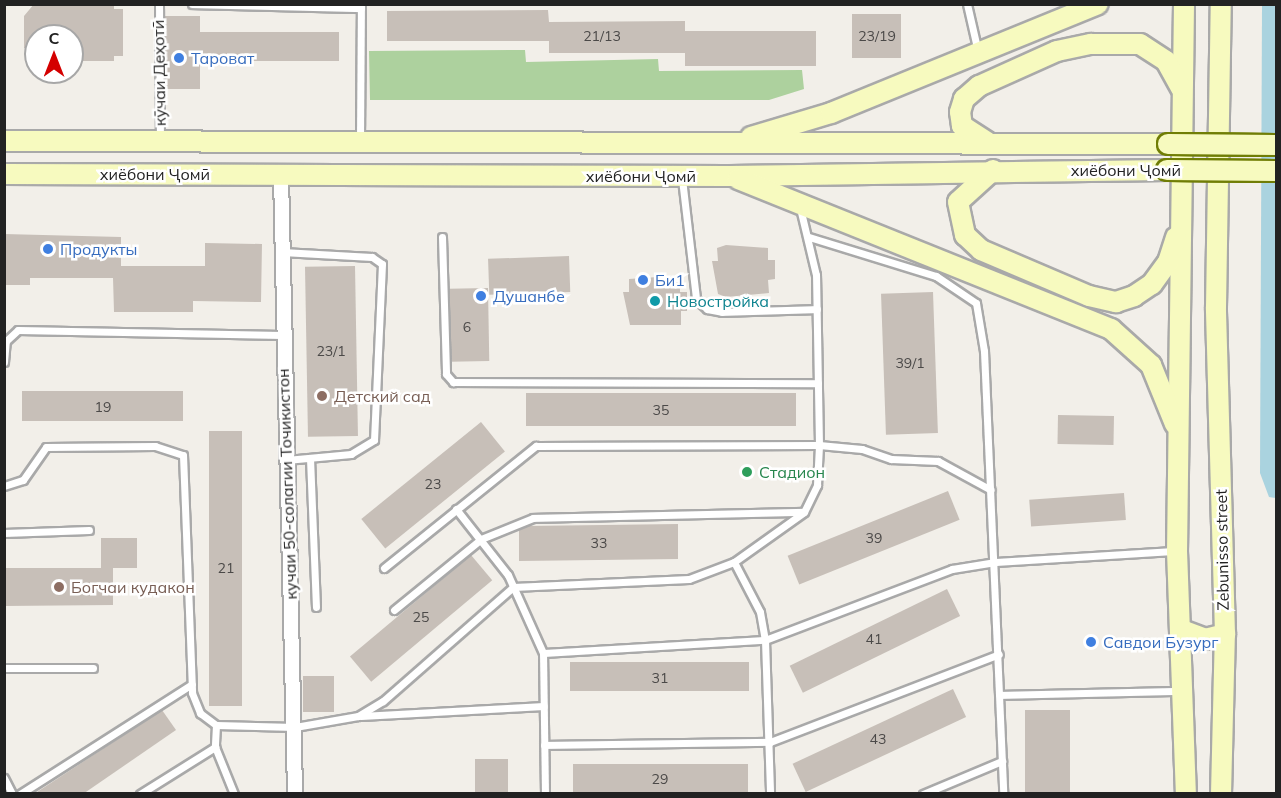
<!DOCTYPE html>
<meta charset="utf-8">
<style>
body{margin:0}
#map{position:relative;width:1281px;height:798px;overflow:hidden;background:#f2efe9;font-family:Mulish,sans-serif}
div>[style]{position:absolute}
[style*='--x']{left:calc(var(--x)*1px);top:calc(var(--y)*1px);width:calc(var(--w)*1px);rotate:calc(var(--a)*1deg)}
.forest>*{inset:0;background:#add19e}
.water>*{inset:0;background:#aad3df}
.building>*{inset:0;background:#c7bfb8;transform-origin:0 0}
.roads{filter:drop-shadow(2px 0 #a9a9a9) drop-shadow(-2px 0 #a9a9a9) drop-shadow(0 2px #a9a9a9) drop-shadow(0 -2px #a9a9a9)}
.service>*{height:7px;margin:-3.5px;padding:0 3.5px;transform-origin:3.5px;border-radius:3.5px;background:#fff}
.minor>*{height:14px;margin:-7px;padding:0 7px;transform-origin:7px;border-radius:7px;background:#fff}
.secondary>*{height:20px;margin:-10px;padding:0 10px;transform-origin:10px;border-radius:10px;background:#f7fabf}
.bridges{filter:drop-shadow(2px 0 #707d05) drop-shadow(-2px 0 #707d05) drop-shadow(0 2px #707d05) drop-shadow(0 -2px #707d05)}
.secondary-bridge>*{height:20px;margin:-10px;padding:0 10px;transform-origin:10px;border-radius:10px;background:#f7fabf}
.dots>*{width:16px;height:16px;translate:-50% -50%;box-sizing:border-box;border:3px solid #fff;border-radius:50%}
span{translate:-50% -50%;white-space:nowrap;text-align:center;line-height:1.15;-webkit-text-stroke:5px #fff;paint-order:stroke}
.number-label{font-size:14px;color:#4b4948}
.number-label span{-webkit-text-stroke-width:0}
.shop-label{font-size:16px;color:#366cbe}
.left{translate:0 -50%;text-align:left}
.street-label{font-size:16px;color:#222}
.culture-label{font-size:16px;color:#0d838f}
.education-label{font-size:16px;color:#785e54}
.leisure-label{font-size:16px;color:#27864d}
.frame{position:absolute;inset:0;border:6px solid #222;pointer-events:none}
.north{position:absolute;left:24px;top:24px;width:60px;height:60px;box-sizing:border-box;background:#fff;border:2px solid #a7a7a7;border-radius:50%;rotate:0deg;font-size:16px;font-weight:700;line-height:24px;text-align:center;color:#222}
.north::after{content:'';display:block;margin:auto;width:21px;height:27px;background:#d40000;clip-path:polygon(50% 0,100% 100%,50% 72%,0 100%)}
</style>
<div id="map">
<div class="forest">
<div style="clip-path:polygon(525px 50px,526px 62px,658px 59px,659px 71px,802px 70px,804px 89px,769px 100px,370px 100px,369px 51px)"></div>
</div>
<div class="water">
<div style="clip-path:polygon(1276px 4px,1276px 498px,1269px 497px,1260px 473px,1262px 5px)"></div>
</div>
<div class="building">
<div style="clip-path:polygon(34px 4px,114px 4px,114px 9px,123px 9px,123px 56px,114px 56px,114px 61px,72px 61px,72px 36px,36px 36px,36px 48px,24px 48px,24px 16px)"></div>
<div style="clip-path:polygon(548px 10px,549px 22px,685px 21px,685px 31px,816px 31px,816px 66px,685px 66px,685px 53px,549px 53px,549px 41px,387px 41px,387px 11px)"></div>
<div style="left:901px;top:14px;width:44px;height:49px;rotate:90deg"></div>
<div style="clip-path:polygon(165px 16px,200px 16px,200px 32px,339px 32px,339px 61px,200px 61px,200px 89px,165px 89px)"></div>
<div style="clip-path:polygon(4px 234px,121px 237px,121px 266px,205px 266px,205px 243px,262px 244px,261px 302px,193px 301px,193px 312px,114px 312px,113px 278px,30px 278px,30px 285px,4px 285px)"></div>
<div style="clip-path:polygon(726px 245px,768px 248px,768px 260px,775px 260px,775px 279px,768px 280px,769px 293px,726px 297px,718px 294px,712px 261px,718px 261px,717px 248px)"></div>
<div style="left:569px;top:256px;width:36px;height:81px;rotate:88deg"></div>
<div style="left:355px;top:266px;width:170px;height:50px;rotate:89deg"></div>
<div style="clip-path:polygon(672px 276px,680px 279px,680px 292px,687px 292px,687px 311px,681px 311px,681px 325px,630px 325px,623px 292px,629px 292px,629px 279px)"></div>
<div style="left:488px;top:288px;width:73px;height:39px;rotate:89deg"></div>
<div style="left:933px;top:292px;width:141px;height:52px;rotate:88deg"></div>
<div style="left:183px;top:391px;width:30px;height:161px;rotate:90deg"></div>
<div style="left:796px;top:393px;width:33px;height:270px;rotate:90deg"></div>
<div style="left:1058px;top:415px;width:56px;height:29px;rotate:1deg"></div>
<div style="left:481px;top:422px;width:38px;height:154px;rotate:51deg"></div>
<div style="left:209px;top:431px;width:33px;height:275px"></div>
<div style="left:948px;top:491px;width:31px;height:173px;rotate:68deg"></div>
<div style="left:1124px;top:493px;width:27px;height:95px;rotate:86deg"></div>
<div style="clip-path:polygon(678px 524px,678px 559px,519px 561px,519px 530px,528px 526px)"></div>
<div style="clip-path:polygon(101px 538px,137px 538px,137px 568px,113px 568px,113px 605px,4px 606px,4px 568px,101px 568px)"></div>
<div style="left:471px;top:555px;width:33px;height:158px;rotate:50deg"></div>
<div style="left:947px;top:589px;width:30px;height:175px;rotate:64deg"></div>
<div style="left:749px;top:662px;width:29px;height:179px;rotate:90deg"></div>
<div style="left:303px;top:676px;width:31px;height:36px"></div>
<div style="left:953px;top:689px;width:31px;height:177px;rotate:65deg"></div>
<div style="clip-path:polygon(162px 710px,176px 730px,83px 794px,34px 794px)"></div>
<div style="left:1025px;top:710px;width:45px;height:84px"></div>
<div style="left:475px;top:759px;width:33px;height:35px"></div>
<div style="left:573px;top:764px;width:175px;height:30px"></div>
</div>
<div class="roads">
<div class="service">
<div style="--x:159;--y:4;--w:136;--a:89.6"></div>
<div style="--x:192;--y:4;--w:169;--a:1.4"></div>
<div style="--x:967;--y:4;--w:49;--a:77.1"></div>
<div style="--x:360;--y:140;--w:136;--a:-89.6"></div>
<div style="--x:682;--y:179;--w:121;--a:83.3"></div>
<div style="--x:696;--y:299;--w:15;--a:42"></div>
<div style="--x:707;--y:309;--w:15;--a:11"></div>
<div style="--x:722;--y:312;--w:95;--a:-1.8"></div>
<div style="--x:442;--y:237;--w:137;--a:88.3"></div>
<div style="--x:446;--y:374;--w:11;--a:49"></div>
<div style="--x:453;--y:382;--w:365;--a:0.2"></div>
<div style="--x:809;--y:237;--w:133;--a:17.1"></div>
<div style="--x:936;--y:276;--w:48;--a:34"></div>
<div style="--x:976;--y:303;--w:49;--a:80.5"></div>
<div style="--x:984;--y:351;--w:443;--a:87.5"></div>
<div style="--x:282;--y:252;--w:90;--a:3.2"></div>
<div style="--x:372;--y:257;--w:12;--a:35"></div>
<div style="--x:382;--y:264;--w:176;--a:92.6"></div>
<div style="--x:374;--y:440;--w:27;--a:149"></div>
<div style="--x:351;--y:454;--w:65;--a:174.7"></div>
<div style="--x:4;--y:362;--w:21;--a:-85"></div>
<div style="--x:6;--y:341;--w:16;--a:-43"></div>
<div style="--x:18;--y:330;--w:264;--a:1.1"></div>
<div style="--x:310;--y:458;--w:149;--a:87.7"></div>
<div style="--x:4;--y:486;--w:20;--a:-18"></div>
<div style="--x:23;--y:480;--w:40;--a:-55.1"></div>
<div style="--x:46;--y:447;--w:109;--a:-0.5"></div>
<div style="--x:155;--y:446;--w:29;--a:18"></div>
<div style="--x:183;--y:455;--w:238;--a:87.8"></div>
<div style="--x:192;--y:693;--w:22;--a:68"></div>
<div style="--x:200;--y:713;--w:20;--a:37"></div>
<div style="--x:216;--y:725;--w:22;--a:93"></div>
<div style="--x:215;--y:747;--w:51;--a:68"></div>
<div style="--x:456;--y:509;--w:84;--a:51.8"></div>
<div style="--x:508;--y:575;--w:85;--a:65.8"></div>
<div style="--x:4;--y:533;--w:85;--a:-2"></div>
<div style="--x:734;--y:562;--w:56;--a:62.5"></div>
<div style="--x:760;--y:612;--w:28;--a:80"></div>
<div style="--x:765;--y:640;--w:154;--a:88.1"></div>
<div style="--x:384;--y:568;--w:195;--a:-38.8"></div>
<div style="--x:536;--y:446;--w:283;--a:-0.2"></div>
<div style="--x:819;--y:445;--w:43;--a:5.3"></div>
<div style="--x:862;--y:449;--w:31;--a:19"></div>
<div style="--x:891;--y:459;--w:47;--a:2.4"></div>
<div style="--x:938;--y:461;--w:60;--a:28.7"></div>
<div style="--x:394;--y:610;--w:112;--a:-39.2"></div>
<div style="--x:481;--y:539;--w:56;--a:-22"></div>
<div style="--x:533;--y:518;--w:270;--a:-1.3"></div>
<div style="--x:4;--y:668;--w:89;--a:0"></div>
<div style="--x:1000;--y:695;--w:181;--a:-1.3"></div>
<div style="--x:361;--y:716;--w:183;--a:-3.1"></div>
<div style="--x:216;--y:725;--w:79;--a:1.5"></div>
<div style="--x:295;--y:727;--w:64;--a:-9.9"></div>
<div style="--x:358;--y:716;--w:29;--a:-31"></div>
<div style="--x:383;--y:701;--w:173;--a:-41.2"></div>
<div style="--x:513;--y:587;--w:176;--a:-2.6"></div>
<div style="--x:689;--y:579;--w:48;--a:-20.7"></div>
<div style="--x:734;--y:562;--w:86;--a:-35.5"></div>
<div style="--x:804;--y:512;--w:30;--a:-64"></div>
<div style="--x:817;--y:485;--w:40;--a:-87.1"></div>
<div style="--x:819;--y:445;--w:170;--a:-91"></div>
<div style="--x:816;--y:275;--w:69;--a:-103.4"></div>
<div style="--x:544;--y:745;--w:226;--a:-0.8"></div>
<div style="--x:770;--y:742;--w:245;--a:-21"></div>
<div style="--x:4;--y:778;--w:18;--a:63"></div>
<div style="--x:20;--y:794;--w:204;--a:-32.6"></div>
<div style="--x:140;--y:794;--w:89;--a:-32.1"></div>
<div style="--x:545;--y:794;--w:141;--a:-90.8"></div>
<div style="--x:543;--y:653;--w:222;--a:-3.4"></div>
<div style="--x:765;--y:640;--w:200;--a:-20.8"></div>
<div style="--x:952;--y:569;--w:44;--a:-9.2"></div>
<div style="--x:995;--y:562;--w:179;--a:-3.5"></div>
<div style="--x:923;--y:794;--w:86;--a:-22.7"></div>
</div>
<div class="minor">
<div style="--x:281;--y:175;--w:619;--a:88.7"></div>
</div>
<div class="secondary">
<div style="--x:1184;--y:4;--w:547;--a:90.73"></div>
<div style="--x:1177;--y:551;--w:243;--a:87.9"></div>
<div style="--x:751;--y:137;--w:84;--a:-16.7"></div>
<div style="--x:831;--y:113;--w:288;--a:-22.2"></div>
<div style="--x:4;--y:141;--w:1164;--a:0.15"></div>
<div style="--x:987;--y:142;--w:30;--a:-147"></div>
<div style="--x:962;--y:126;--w:14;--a:-98"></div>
<div style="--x:960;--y:112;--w:14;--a:-73"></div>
<div style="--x:964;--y:99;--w:20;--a:-41"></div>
<div style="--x:979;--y:86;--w:85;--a:-24.2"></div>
<div style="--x:1057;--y:51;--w:35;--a:-12"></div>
<div style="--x:1091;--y:44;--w:49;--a:0"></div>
<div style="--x:1140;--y:44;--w:31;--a:33"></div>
<div style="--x:1166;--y:61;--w:31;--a:61"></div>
<div style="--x:993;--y:170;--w:47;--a:137.6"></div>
<div style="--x:958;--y:202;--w:34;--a:78"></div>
<div style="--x:965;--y:235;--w:22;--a:43"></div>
<div style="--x:981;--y:250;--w:117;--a:23.1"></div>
<div style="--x:1089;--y:296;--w:28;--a:13"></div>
<div style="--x:1116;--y:302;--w:19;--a:-18"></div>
<div style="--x:1134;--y:296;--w:22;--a:-34"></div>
<div style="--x:1152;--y:284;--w:27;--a:-54"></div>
<div style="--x:1168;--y:262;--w:26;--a:-72"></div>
<div style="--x:4;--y:174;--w:726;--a:0.16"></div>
<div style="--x:730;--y:176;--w:437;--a:-0.8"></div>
<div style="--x:738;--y:179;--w:402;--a:21.9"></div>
<div style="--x:1111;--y:329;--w:54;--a:42"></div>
<div style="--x:1151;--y:365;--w:64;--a:67.9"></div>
<div style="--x:1182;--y:630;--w:25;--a:21"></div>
<div style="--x:1205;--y:639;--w:21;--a:-14"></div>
<div style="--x:1221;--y:794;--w:160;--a:-88.6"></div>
<div style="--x:1225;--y:634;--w:327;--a:-91.6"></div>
<div style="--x:1216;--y:307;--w:303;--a:-89.1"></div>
</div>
</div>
<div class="bridges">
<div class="secondary-bridge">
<div style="--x:1168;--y:144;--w:108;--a:0.5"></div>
<div style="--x:1167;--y:170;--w:109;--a:0.5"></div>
</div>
</div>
<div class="dots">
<div style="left:179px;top:58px;background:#3f7fe0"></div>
<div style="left:48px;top:249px;background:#3f7fe0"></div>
<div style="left:643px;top:280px;background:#3f7fe0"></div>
<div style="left:481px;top:296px;background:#3f7fe0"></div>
<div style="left:655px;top:301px;background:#0f9aa8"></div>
<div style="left:322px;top:396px;background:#8d6e63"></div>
<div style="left:747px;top:472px;background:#2e9e5b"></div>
<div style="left:59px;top:587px;background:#8d6e63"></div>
<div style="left:1091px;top:642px;background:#3f7fe0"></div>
</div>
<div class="number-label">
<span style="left:602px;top:36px">21/13</span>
<span style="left:877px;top:36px">23/19</span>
<span style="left:467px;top:327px">6</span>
<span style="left:331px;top:351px">23/1</span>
<span style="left:910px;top:363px">39/1</span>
<span style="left:103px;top:407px">19</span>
<span style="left:661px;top:410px">35</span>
<span style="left:433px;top:484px">23</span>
<span style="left:874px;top:538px">39</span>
<span style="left:599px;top:543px">33</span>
<span style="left:226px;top:568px">21</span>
<span style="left:421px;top:617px">25</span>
<span style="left:874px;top:639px">41</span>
<span style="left:660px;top:678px">31</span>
<span style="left:878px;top:739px">43</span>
<span style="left:660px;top:779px">29</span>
</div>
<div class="shop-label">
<span class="left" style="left:191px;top:58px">Тароват</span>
<span class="left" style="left:60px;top:249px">Продукты</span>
<span class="left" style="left:655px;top:280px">Би1</span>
<span class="left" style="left:493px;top:296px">Душанбе</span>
<span class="left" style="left:1103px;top:642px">Савдои Бузург</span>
</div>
<div class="street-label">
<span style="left:159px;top:73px;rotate:-91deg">кӯчаи Деҳотӣ</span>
<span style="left:1126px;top:170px">хиёбони Ҷомӣ</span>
<span style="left:155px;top:174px">хиёбони Ҷомӣ</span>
<span style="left:641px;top:176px">хиёбони Ҷомӣ</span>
<span style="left:287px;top:484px;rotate:-92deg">кучаи 50-солагии Точикистон</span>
<span style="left:1222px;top:550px;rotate:-91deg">Zebunisso street</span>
</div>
<div class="culture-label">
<span class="left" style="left:667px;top:301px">Новостройка</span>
</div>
<div class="education-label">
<span class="left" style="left:334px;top:396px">Детский сад</span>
<span class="left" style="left:71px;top:587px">Богчаи кудакон</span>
</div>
<div class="leisure-label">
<span class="left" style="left:759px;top:472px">Стадион</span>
</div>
<div class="frame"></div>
<div class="north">С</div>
</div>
